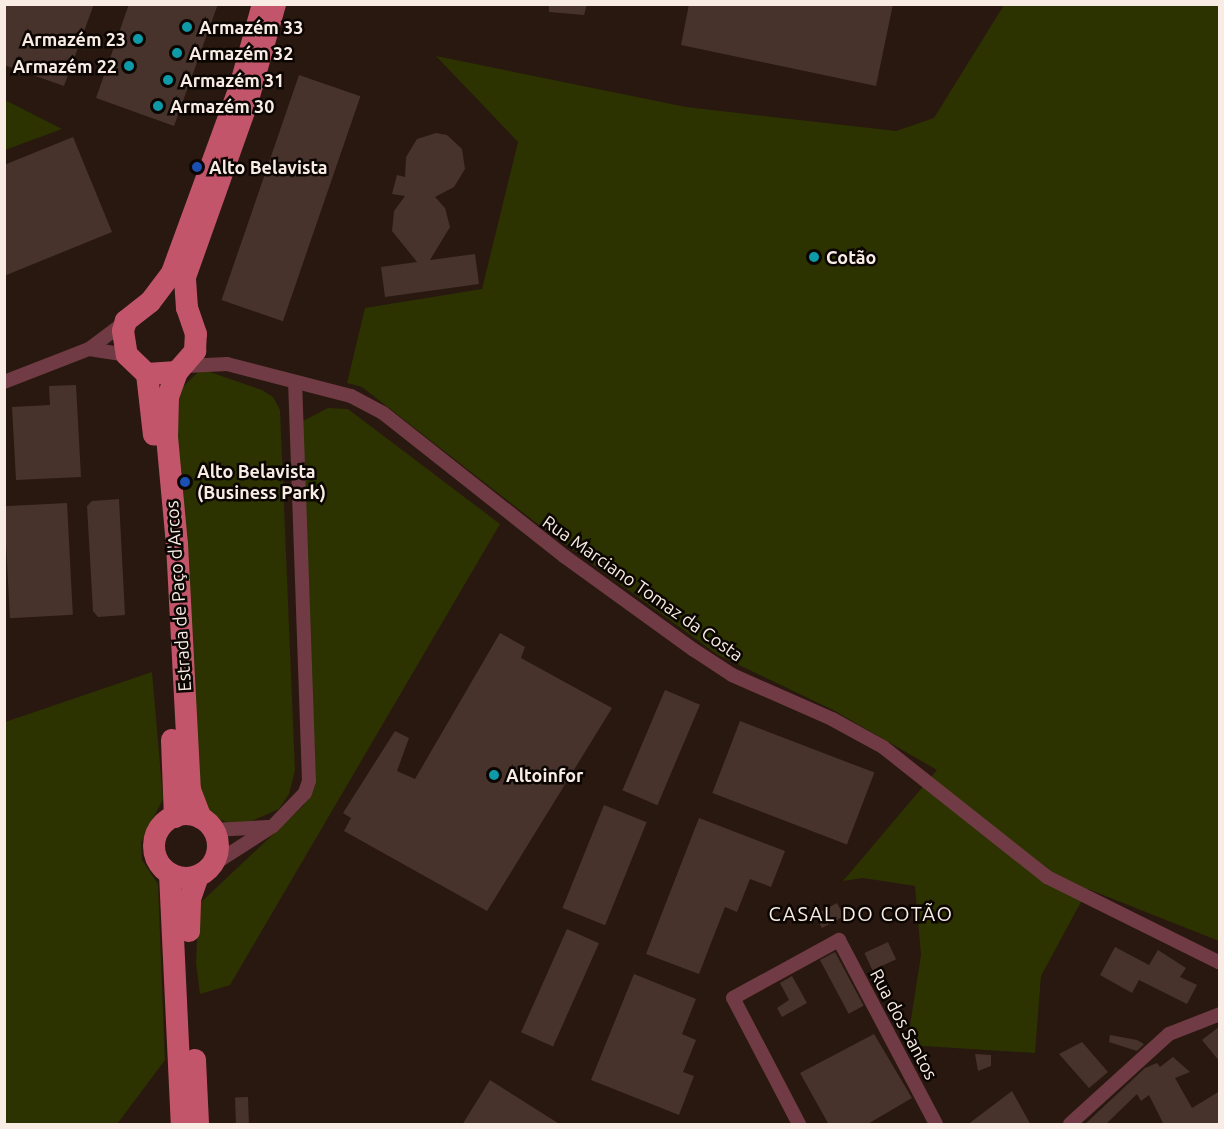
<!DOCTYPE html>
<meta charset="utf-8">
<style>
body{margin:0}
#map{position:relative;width:1224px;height:1129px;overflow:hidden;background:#29180f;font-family:Ubuntu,sans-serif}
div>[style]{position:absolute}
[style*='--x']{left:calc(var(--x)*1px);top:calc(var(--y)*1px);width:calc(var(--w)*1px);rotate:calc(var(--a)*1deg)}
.green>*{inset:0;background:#2c3200}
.building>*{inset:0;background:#47332b;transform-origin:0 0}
.minor>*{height:14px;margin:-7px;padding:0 7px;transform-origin:7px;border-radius:7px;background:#703b44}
.primary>*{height:22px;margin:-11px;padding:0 11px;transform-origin:11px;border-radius:11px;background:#c3556a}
.primary>.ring{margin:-11px;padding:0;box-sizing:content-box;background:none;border:22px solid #c3556a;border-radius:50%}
.dots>*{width:16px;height:16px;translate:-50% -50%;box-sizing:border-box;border:3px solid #0c0603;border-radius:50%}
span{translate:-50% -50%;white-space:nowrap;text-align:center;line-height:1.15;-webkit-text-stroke:5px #0c0603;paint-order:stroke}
.poi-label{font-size:18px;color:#f8ece5;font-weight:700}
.left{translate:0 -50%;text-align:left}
.right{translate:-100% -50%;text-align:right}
.street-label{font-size:18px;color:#f8ece5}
.neighbourhood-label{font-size:20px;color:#f8ece5;letter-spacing:1.5px}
.frame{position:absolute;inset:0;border:6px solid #f8ece5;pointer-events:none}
</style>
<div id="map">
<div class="green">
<div style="clip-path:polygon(1004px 5px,1219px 5px,1219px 941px,1088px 889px,1041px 976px,1035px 1053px,907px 1045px,921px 955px,915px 886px,863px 878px,843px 881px,937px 770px,833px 710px,718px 655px,544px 529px,362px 387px,347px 383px,365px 308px,482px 289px,518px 142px,436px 56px,686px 107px,896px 131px,934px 118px)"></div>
<div style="clip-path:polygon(5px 100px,62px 129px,5px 150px)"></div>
<div style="clip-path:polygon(198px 372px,210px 372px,262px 390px,273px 397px,280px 410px,295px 770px,289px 794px,279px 809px,247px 823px,230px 823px,211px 817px,201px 808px,183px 488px,177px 465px,179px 391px)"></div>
<div style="clip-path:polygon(328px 408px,348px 409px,500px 524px,230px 985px,200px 994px,196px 963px,199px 904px,303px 806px,316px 783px,300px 434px,303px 421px)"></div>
<div style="clip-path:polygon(152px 672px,163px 799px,141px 842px,142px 860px,158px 884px,165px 1060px,117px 1124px,5px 1124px,5px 722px)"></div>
</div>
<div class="building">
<div style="clip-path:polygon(4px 4px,94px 4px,64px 86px,4px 65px)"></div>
<div style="clip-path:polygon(129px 4px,218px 4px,174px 126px,96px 98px)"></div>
<div style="clip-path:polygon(549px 4px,587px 4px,584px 15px,549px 12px)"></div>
<div style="clip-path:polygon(689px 4px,893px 4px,876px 86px,681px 45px)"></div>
<div style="left:299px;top:75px;width:65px;height:238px;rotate:19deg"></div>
<div style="clip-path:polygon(436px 133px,447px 135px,462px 149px,465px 169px,454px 187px,435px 197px,445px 208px,450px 227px,430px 260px,475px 254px,479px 284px,385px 297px,381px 267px,417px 262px,392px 231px,394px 211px,405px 196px,392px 194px,397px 175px,405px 177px,406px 157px,417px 139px)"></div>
<div style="clip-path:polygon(73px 137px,112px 232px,4px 276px,4px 165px)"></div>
<div style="clip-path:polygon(76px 385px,81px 477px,16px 480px,12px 407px,50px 405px,49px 386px)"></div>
<div style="clip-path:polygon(119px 499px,125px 615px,98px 617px,93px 611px,87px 506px,92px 501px)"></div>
<div style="left:67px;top:503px;width:112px;height:63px;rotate:87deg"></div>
<div style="clip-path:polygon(500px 633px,525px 647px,521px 658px,612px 708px,487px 911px,344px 831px,351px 818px,343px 813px,395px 731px,409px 738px,397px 771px,415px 779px)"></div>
<div style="left:665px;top:690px;width:38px;height:109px;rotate:23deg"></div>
<div style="left:740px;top:721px;width:144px;height:77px;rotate:21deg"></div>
<div style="left:604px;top:805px;width:46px;height:111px;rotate:22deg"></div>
<div style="clip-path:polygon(699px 818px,785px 851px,771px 887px,750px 879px,737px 912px,725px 907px,699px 974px,646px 954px)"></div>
<div style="left:837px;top:903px;width:15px;height:25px;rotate:62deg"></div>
<div style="left:567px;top:929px;width:35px;height:113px;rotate:24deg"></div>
<div style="left:888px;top:942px;width:19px;height:26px;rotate:65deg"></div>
<div style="clip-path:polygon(1115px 947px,1149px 965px,1158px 950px,1186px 968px,1180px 977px,1197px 985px,1187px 1004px,1139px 980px,1132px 993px,1100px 975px)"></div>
<div style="left:835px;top:952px;width:61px;height:17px;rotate:62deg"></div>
<div style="clip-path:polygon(634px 974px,696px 999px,682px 1034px,696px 1040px,683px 1072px,694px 1076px,679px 1115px,591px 1080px)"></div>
<div style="clip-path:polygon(792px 976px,807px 1003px,782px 1017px,777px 1008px,789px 1000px,780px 983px)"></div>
<div style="clip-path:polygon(1220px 1026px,1220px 1062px,1202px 1040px)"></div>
<div style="clip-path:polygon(874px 1034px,912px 1098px,866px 1125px,829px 1125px,800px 1073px)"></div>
<div style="clip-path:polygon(1110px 1035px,1137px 1040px,1144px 1044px,1137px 1051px,1109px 1042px)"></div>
<div style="clip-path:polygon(1082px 1042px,1108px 1072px,1089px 1088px,1059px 1054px)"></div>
<div style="clip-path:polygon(975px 1054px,991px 1055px,991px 1066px,978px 1071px)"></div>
<div style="clip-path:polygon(1173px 1057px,1190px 1072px,1175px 1078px,1192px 1108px,1220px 1091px,1220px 1125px,1164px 1125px,1149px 1095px,1141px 1101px,1137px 1094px,1105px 1125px,1084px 1125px,1145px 1068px,1157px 1063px,1160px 1067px)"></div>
<div style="clip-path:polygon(490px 1080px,561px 1125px,462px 1125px)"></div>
<div style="clip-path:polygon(1012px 1091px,1031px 1125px,967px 1125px)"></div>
<div style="left:248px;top:1097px;width:28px;height:13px;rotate:88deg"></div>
</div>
<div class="minor">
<div style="--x:89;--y:349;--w:38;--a:9"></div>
<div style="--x:186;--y:366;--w:41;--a:-2.8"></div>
<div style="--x:227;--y:364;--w:128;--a:14.5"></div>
<div style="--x:351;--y:396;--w:36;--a:28"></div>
<div style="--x:383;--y:413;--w:231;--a:38.3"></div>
<div style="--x:564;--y:556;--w:160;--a:35.9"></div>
<div style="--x:694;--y:650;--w:45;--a:33.3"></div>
<div style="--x:732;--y:675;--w:109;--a:23.7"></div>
<div style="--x:832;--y:719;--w:58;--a:28.8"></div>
<div style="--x:883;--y:747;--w:209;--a:38.4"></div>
<div style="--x:1047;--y:877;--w:193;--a:26.4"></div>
<div style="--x:4;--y:382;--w:91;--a:-21.2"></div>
<div style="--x:89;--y:349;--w:45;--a:-36.9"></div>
<div style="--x:213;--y:830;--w:55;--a:-3.1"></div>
<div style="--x:212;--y:865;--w:72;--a:-32.6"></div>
<div style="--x:273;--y:826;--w:46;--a:-45.9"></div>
<div style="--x:305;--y:793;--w:13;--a:-72"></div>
<div style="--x:309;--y:781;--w:397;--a:-92"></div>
<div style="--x:799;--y:1124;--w:142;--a:-117.6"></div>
<div style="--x:733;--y:998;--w:121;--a:-28.7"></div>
<div style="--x:839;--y:940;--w:208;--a:62.2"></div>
<div style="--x:1070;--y:1124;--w:134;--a:-42.3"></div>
<div style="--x:1169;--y:1034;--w:55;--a:-21.4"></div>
</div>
<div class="primary">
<div style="--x:263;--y:4;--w:86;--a:105.5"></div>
<div style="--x:240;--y:87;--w:198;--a:110.1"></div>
<div style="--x:172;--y:273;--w:36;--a:127"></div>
<div style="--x:150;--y:302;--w:31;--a:142"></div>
<div style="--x:126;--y:321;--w:10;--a:107"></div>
<div style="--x:123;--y:331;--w:24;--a:81"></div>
<div style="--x:127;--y:355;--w:28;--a:44"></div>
<div style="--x:147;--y:374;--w:30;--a:-4"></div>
<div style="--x:177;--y:372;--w:28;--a:-49"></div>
<div style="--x:195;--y:351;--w:17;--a:-87"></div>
<div style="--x:196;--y:334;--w:28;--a:-109"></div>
<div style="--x:187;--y:308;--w:31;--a:-94"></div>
<div style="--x:185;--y:277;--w:185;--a:-70.4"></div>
<div style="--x:247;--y:103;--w:103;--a:-74.2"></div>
<div style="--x:177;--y:372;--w:27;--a:110"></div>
<div style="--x:168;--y:397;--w:40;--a:91.4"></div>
<div style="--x:167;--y:437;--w:107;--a:84.7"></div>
<div style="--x:177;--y:544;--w:246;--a:87"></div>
<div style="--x:190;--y:790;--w:30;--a:69"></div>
<div style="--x:147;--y:374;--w:61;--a:83.5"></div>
<div style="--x:172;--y:740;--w:77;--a:87.8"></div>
<div class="ring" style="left:154px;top:814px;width:42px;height:42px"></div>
<div style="--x:170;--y:874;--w:250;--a:87.3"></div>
<div style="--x:189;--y:931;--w:32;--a:-88"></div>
<div style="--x:190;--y:899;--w:24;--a:-71"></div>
<div style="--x:195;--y:1060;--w:64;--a:87.3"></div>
</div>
<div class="dots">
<div style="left:187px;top:27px;background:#0f9aa8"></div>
<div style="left:138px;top:39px;background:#0f9aa8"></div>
<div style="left:177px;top:53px;background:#0f9aa8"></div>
<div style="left:129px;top:66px;background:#0f9aa8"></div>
<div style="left:168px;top:80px;background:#0f9aa8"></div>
<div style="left:158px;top:106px;background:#0f9aa8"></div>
<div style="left:197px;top:167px;background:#1a4fb4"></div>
<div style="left:814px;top:257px;background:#0f9aa8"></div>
<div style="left:185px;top:482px;background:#1a4fb4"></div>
<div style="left:494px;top:775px;background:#0f9aa8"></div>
</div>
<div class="poi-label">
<span class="left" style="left:199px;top:27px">Armazém 33</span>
<span class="right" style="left:126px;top:39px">Armazém 23</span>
<span class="left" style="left:189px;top:53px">Armazém 32</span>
<span class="right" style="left:117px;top:66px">Armazém 22</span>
<span class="left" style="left:180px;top:80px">Armazém 31</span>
<span class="left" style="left:170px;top:106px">Armazém 30</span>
<span class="left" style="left:209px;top:167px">Alto Belavista</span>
<span class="left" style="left:826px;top:257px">Cotão</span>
<span class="left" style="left:197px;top:482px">Alto Belavista<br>(Business Park)</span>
<span class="left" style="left:506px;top:775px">Altoinfor</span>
</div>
<div class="street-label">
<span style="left:643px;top:588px;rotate:35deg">Rua Marciano Tomaz da Costa</span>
<span style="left:178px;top:596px;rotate:-94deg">Estrada de Paço d'Arcos</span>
<span style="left:904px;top:1024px;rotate:62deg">Rua dos Santos</span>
</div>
<div class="neighbourhood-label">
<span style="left:861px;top:913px">CASAL DO COTÃO</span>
</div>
<div class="frame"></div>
</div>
